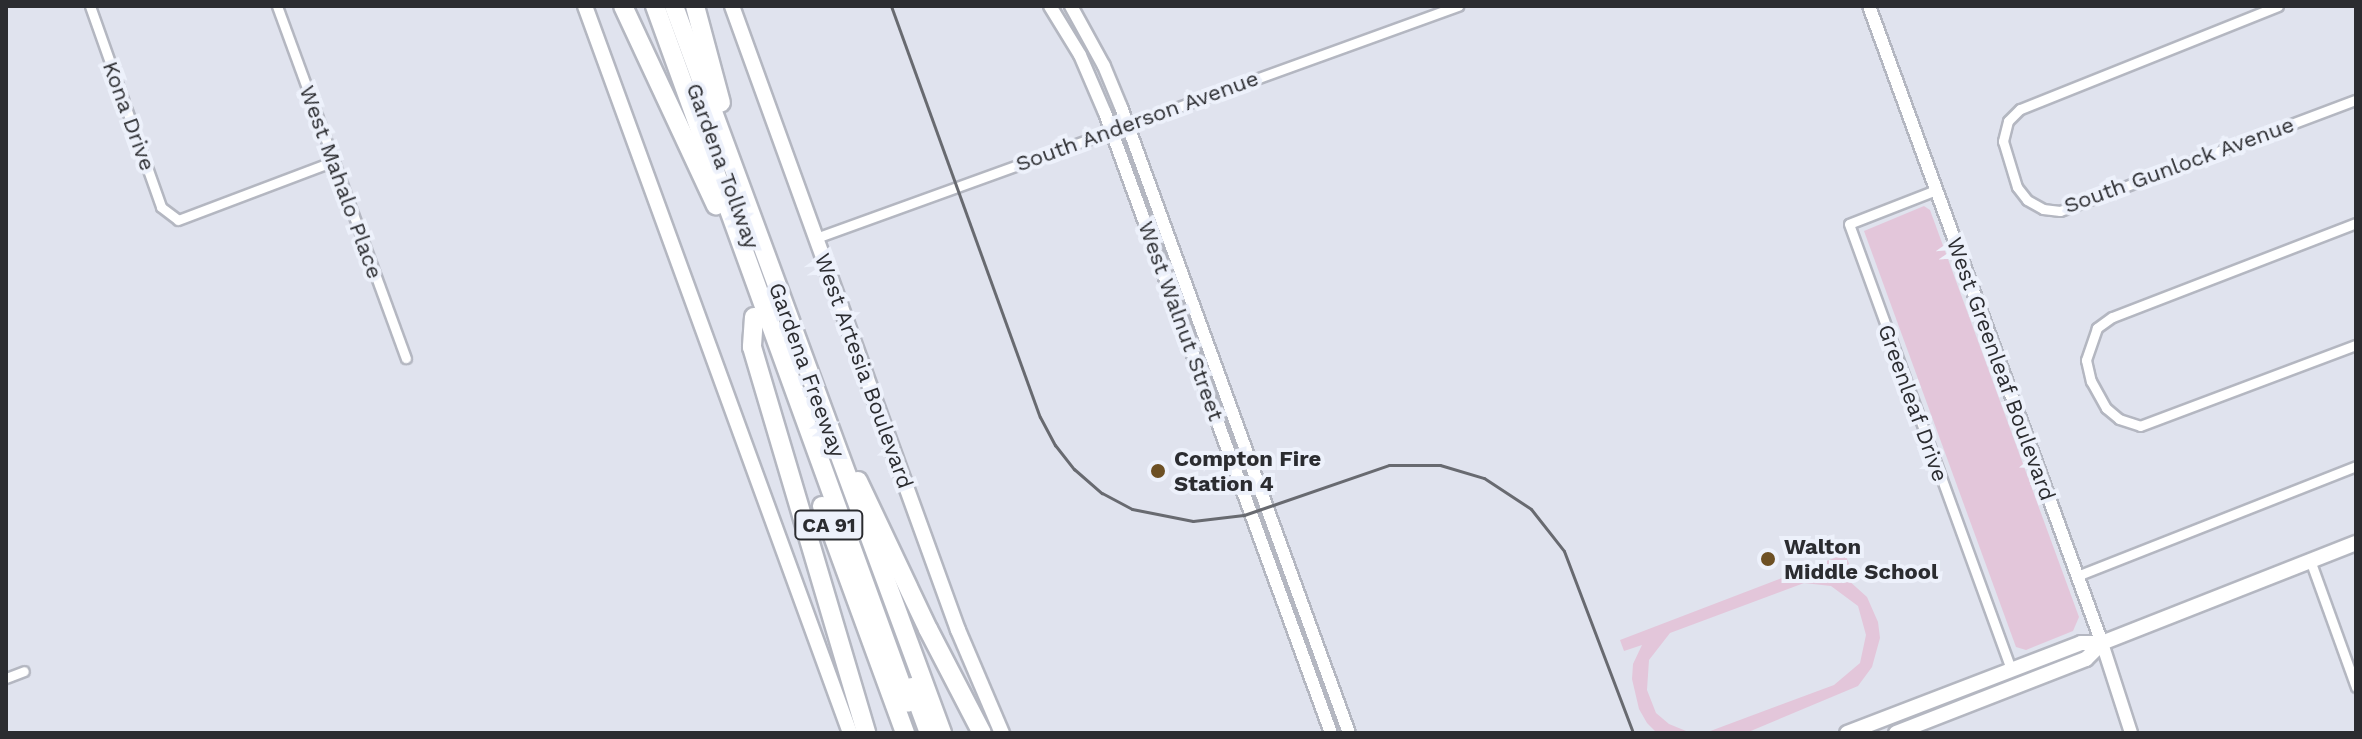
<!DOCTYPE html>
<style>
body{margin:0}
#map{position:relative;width:2362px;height:739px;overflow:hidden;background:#e0e3ee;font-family:"Work Sans",sans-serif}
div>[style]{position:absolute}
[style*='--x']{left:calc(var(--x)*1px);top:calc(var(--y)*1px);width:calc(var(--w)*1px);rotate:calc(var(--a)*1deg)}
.green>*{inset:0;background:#e3c6da}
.roads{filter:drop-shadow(2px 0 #b4b7c1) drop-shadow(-2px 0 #b4b7c1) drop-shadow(0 2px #b4b7c1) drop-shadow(0 -2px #b4b7c1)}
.minor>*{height:9px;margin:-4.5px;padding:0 4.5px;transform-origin:4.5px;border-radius:4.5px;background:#fff}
.tertiary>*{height:12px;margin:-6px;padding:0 6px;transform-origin:6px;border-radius:6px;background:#fff}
.secondary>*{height:14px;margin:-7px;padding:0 7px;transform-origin:7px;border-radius:7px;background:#fff}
.motorway>*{height:18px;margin:-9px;padding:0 9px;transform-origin:9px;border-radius:9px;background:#fff}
.rail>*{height:3px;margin:-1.5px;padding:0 1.5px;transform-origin:1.5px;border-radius:1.5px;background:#686a70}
.dots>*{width:22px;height:22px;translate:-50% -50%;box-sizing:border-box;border:4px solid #edf1fb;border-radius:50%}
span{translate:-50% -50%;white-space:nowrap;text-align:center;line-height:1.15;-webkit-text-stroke:8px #edf1fb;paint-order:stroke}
.shield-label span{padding:2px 6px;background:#edf1fb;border:2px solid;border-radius:6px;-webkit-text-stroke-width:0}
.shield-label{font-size:20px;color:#2b2c30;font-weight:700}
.street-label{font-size:22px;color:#2b2c30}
.poi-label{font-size:22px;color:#2b2c30;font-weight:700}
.left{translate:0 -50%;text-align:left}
.frame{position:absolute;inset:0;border:8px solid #2b2c30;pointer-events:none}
</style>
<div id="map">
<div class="green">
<div style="clip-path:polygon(1924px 206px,1930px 210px,2079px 617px,2073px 631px,2026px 650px,2016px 647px,1864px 231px)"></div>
<div style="clip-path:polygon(1845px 554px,1850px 566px,1833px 573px,1847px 579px,1867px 597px,1878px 622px,1880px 638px,1872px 667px,1858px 686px,1746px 733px,1705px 733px,1834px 685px,1860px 663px,1866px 635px,1858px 606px,1831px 586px,1804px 583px,1670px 633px,1649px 660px,1647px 690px,1656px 713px,1669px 724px,1691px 733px,1657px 733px,1647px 723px,1639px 709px,1632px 679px,1633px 664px,1642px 645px,1624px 651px,1620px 640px)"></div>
</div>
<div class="roads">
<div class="minor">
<div style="--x:90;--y:6;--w:213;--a:70.5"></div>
<div style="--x:161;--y:207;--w:21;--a:37"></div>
<div style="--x:178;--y:220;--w:167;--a:-20.7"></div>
<div style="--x:277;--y:6;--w:375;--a:69.9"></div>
<div style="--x:2278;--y:6;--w:278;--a:158.2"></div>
<div style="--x:2020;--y:109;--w:17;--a:135"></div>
<div style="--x:2008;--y:121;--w:21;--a:104"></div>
<div style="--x:2003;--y:141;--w:48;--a:73.1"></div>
<div style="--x:2017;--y:187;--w:16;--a:52"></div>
<div style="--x:2027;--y:200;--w:18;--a:29"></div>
<div style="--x:2043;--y:209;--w:17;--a:7"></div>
<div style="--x:2060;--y:211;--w:316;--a:-20.6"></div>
<div style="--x:1936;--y:190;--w:93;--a:158.7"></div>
<div style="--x:1849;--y:224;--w:474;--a:70"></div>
<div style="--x:2356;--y:223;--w:261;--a:158.9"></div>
<div style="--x:2112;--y:317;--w:19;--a:144"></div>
<div style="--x:2097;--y:328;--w:34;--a:109"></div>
<div style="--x:2086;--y:360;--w:22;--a:77"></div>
<div style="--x:2091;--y:381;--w:31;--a:61"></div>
<div style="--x:2106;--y:408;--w:17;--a:40"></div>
<div style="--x:2119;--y:419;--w:22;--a:18"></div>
<div style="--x:2140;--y:426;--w:231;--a:-20.6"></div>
<div style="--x:816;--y:238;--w:683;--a:-19.87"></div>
<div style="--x:2310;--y:560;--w:135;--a:70.1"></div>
<div style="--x:2077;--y:576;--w:300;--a:-21.5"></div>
<div style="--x:6;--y:678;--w:19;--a:-21"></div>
</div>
<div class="tertiary">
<div style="--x:1050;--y:6;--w:57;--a:58.5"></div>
<div style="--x:1080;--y:55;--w:63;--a:66.7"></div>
<div style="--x:1105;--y:113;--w:660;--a:69.97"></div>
<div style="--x:1071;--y:6;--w:68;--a:61.2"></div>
<div style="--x:1104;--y:66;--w:44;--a:67.5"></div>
<div style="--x:1121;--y:107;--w:666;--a:69.99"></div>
<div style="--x:1869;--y:6;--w:678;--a:69.91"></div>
<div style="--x:2102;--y:643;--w:95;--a:72.1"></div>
</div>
<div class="secondary">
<div style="--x:585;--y:6;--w:774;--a:69.97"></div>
<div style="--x:732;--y:6;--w:664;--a:70.09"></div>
<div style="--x:958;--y:630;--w:112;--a:66.9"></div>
<div style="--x:1847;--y:733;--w:251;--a:-21"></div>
<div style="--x:2081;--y:643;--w:21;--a:0"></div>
<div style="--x:2102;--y:643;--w:273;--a:-21.5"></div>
<div style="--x:1896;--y:733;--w:204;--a:-21.3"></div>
<div style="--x:2086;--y:659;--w:23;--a:-45"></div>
</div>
<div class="motorway">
<div style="--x:623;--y:6;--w:220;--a:65"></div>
<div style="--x:655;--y:6;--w:741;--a:70.05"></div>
<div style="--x:674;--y:6;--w:775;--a:69.76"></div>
<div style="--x:695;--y:6;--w:100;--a:75"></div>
<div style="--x:754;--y:317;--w:30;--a:94"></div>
<div style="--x:752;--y:347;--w:402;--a:73.5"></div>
<div style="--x:858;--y:481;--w:164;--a:64.7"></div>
<div style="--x:928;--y:629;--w:117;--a:62.6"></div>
<div style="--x:822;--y:506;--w:242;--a:69.9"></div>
<div style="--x:912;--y:687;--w:49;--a:69.7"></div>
</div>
</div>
<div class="rail">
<div style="--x:891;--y:6;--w:437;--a:70.1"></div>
<div style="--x:1040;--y:417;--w:32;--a:62"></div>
<div style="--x:1055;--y:445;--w:31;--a:52"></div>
<div style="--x:1074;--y:469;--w:37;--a:41"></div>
<div style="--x:1102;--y:493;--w:34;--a:28"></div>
<div style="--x:1132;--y:509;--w:62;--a:11.1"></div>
<div style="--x:1193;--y:521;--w:51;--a:-6.7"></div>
<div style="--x:1244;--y:515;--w:153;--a:-19"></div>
<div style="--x:1389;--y:465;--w:51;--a:0"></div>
<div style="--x:1440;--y:465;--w:46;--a:16.5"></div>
<div style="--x:1484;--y:478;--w:56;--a:33.4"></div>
<div style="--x:1531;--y:509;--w:53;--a:51.8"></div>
<div style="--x:1564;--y:551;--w:195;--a:69.2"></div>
</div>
<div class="dots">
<div style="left:1158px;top:471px;background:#6d5024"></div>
<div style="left:1768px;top:559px;background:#6d5024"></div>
</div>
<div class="shield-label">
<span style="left:829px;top:525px">CA 91</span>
</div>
<div class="street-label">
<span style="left:129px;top:116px;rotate:70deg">Kona Drive</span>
<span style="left:1137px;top:121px;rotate:-20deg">South Anderson Avenue</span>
<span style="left:2179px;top:165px;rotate:-20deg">South Gunlock Avenue</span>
<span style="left:723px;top:166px;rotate:70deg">Gardena Tollway</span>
<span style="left:341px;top:182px;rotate:70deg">West Mahalo Place</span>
<span style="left:1181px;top:321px;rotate:70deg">West Walnut Street</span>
<span style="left:2001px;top:369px;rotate:70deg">West Greenleaf Boulevard</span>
<span style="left:807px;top:370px;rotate:70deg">Gardena Freeway</span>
<span style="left:864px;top:371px;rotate:70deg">West Artesia Boulevard</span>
<span style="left:1913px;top:403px;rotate:70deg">Greenleaf Drive</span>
</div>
<div class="poi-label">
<span class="left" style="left:1174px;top:471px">Compton Fire<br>Station 4</span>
<span class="left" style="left:1784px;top:559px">Walton<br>Middle School</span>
</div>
<div class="frame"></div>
</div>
